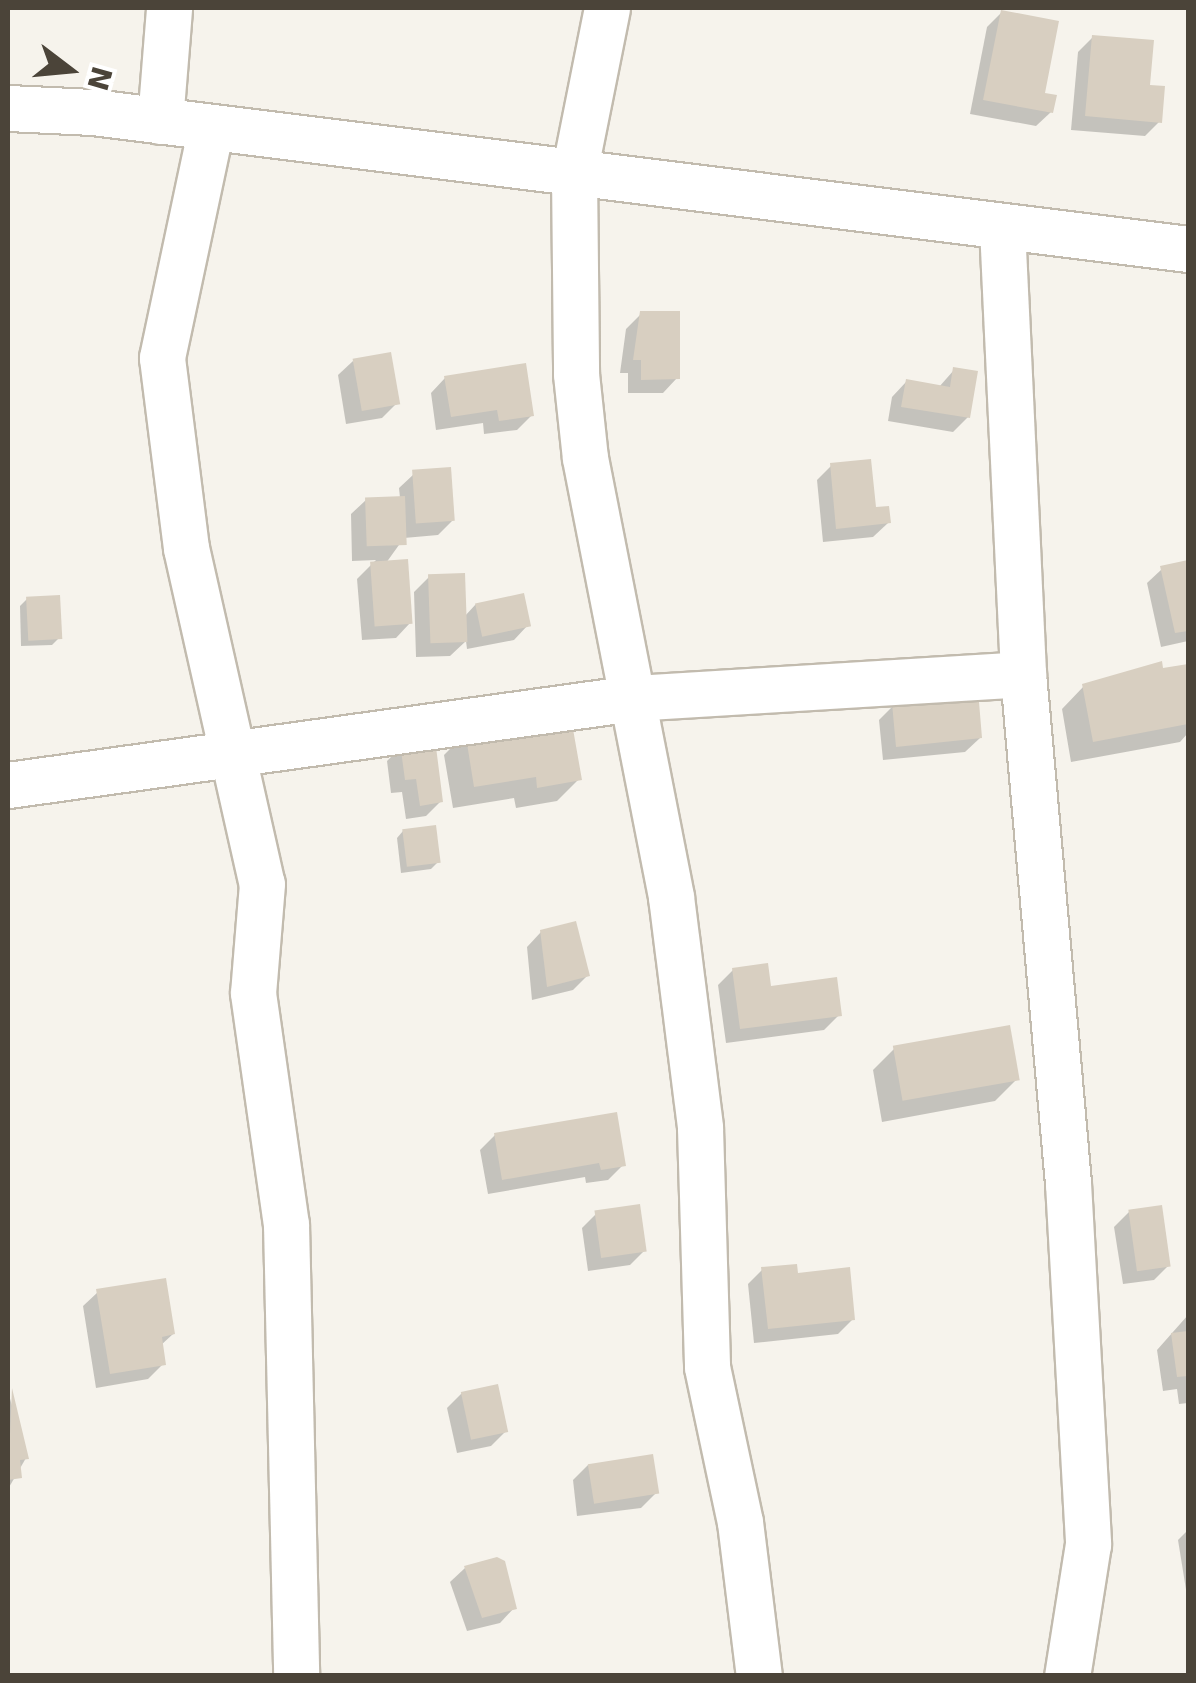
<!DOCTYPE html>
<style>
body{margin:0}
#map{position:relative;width:1196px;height:1683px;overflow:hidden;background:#f6f3ec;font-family:"DejaVu Sans",sans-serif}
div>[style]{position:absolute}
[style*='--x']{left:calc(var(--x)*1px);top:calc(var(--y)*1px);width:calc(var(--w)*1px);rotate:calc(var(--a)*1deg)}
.shadow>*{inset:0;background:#0003}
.building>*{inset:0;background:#d8cfc1;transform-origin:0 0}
.roads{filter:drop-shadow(2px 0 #c2bbae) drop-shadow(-2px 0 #c2bbae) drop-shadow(0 2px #c2bbae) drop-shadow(0 -2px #c2bbae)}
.street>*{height:45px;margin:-22.5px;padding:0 22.5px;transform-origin:22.5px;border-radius:22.5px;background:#fff}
span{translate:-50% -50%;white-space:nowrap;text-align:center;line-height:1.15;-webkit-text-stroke:9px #fff;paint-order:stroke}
.frame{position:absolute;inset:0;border:10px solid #4b4439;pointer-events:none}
.north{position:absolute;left:20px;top:20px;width:100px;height:100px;-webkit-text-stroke:8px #fff;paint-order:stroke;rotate:106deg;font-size:28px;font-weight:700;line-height:40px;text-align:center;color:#4b4439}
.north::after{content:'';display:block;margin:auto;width:35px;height:45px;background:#4b4439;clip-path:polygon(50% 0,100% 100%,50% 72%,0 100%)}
</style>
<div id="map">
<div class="shadow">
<div style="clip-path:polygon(1002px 12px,1051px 112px,1036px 126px,970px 114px,987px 27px)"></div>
<div style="clip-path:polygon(1092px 38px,1148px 87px,1160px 121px,1145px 136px,1071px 130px,1078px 52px)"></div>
<div style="clip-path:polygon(641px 314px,677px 378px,663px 393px,628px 393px,628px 373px,620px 373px,626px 329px)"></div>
<div style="clip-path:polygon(353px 361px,397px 403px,382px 418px,346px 424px,338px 375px)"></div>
<div style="clip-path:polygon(954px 370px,968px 417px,953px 432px,888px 421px,892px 397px,906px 382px,939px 387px)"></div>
<div style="clip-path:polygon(445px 378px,532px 415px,517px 430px,484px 434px,483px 423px,436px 430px,431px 393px)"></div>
<div style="clip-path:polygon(832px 465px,888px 523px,873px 537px,823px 542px,817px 480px)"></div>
<div style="clip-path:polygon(414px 474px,453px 520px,438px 535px,404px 538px,386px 563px,410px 623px,396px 638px,362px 640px,357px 579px,376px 560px,352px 561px,351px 514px,366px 500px,400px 498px,399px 488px)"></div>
<div style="clip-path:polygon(1188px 563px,1188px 641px,1161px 647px,1147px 583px,1162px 569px)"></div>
<div style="clip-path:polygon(429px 577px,464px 617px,476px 604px,528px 625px,514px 640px,467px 649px,466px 641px,450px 656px,416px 657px,414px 592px)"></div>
<div style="clip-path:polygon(27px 599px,59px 638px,52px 645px,21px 646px,20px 606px)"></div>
<div style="clip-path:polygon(1160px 664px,1161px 671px,1188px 666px,1188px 733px,1180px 742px,1071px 762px,1062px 709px,1084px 686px)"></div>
<div style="clip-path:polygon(894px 705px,980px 738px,965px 752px,883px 760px,879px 720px)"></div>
<div style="clip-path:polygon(466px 733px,579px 779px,557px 801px,516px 808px,514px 798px,453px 808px,444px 755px)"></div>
<div style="clip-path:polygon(402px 746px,441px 801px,426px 816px,406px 819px,402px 792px,391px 793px,387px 761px)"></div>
<div style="clip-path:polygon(403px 831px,438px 862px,431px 869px,401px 873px,397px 838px)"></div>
<div style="clip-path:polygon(541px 932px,588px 975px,573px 990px,532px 1000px,527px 947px)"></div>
<div style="clip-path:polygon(733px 970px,769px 988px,839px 1015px,824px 1030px,726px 1043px,718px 985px)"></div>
<div style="clip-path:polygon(895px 1048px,1017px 1079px,995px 1101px,882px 1122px,873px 1070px)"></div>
<div style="clip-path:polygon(495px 1135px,623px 1165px,608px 1180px,586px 1183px,585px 1177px,488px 1194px,480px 1150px)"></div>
<div style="clip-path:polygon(1129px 1212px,1169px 1265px,1154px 1280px,1123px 1284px,1114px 1227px)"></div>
<div style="clip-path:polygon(597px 1213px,645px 1250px,630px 1265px,588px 1271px,582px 1228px)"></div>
<div style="clip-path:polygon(762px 1270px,795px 1275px,853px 1319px,838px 1334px,754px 1343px,748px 1284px)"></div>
<div style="clip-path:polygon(98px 1292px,173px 1334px,160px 1346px,163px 1364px,148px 1379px,96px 1388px,83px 1306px)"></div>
<div style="clip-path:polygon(1188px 1315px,1188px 1403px,1179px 1404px,1177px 1389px,1163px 1391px,1157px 1350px)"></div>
<div style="clip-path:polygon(8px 1391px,26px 1458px,8px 1489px)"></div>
<div style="clip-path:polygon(462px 1393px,506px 1431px,491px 1446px,457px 1453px,447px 1408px)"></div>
<div style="clip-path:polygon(588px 1465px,656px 1493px,641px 1508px,577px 1516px,573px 1480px)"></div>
<div style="clip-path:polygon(1188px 1530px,1188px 1602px,1178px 1540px)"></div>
<div style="clip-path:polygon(465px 1568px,514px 1608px,500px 1623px,467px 1631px,450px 1582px)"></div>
</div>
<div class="building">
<div style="clip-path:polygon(1001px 10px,1059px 21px,1045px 93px,1057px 95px,1053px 113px,983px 100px)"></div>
<div style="clip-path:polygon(1092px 35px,1154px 40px,1150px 85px,1165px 86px,1162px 123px,1085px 116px)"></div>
<div style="clip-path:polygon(640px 311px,680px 311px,680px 379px,641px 380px,641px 360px,633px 360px)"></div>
<div style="left:391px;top:352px;width:53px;height:39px;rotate:80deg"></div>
<div style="clip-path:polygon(526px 363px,534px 416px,499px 421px,497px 410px,451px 417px,444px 376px)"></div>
<div style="clip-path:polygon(953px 367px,978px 371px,970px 418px,901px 407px,906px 379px,950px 387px)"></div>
<div style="clip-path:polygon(871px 459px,876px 507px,889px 506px,891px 523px,836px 529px,830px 463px)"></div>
<div style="left:451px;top:467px;width:54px;height:39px;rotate:86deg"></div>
<div style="left:405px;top:496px;width:49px;height:40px;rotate:88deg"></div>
<div style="left:408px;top:559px;width:65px;height:38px;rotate:86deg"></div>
<div style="clip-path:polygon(1188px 560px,1188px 631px,1175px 633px,1160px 566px)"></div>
<div style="left:465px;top:573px;width:69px;height:37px;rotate:88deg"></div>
<div style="left:524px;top:593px;width:34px;height:50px;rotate:78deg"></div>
<div style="left:60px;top:595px;width:44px;height:34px;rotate:87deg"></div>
<div style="clip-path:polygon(1162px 661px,1163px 668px,1188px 664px,1188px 724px,1093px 742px,1082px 684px)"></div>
<div style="clip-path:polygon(977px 678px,982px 738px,896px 747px,892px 703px)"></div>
<div style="clip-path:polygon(570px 712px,582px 780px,537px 788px,536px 777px,474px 787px,465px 731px)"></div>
<div style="clip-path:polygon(435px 739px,443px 802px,420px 806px,416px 779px,405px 780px,400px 743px)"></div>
<div style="left:436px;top:825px;width:38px;height:34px;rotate:83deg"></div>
<div style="clip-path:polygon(576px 921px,590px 976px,547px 987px,540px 930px)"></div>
<div style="clip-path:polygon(768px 963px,771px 986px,837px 977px,842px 1016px,740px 1029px,732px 968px)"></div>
<div style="left:1010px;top:1025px;width:56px;height:119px;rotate:80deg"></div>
<div style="clip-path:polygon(617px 1112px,626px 1166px,601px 1170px,599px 1163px,502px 1180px,494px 1133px)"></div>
<div style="left:640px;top:1204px;width:48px;height:46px;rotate:82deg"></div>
<div style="left:1162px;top:1205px;width:62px;height:34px;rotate:82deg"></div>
<div style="clip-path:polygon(797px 1264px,798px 1273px,850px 1267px,855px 1320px,768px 1329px,761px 1267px)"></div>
<div style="clip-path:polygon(166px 1278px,175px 1334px,162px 1337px,166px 1365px,110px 1374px,96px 1289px)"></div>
<div style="clip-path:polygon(1188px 1331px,1188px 1376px,1177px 1377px,1171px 1333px)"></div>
<div style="left:498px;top:1384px;width:49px;height:38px;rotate:78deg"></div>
<div style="clip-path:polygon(12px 1388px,29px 1459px,20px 1460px,22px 1478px,8px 1480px)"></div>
<div style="left:653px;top:1454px;width:40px;height:66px;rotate:81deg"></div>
<div style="clip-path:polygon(497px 1557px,505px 1561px,517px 1609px,482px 1618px,464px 1566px)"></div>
</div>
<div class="roads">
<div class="street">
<div style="--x:607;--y:8;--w:168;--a:101.3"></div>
<div style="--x:574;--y:173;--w:201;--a:89.4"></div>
<div style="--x:576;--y:374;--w:84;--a:83.9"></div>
<div style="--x:585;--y:458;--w:447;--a:78.9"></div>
<div style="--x:671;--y:897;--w:233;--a:82.8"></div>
<div style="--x:700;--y:1128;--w:239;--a:88.3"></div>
<div style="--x:707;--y:1367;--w:158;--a:78"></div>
<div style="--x:740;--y:1522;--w:155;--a:83"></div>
<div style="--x:8;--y:108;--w:85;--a:2.7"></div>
<div style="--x:93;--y:112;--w:1104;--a:7.13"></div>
<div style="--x:160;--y:121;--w:113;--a:-85.4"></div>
<div style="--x:211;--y:127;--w:236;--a:102"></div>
<div style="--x:162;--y:358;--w:192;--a:82.8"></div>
<div style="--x:186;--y:548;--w:344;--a:77.3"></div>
<div style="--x:262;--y:884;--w:109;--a:94.7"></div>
<div style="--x:253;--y:993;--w:233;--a:81.9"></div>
<div style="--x:286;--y:1224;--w:452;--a:88.7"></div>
<div style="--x:1002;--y:227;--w:447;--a:87.3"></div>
<div style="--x:1023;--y:674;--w:511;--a:84.95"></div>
<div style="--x:1068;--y:1183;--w:362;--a:86.8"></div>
<div style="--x:1088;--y:1544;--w:134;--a:99"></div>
<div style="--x:8;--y:785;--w:631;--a:-7.92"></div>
<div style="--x:633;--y:698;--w:391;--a:-3.5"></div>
</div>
</div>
<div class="frame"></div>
<div class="north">N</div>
</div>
